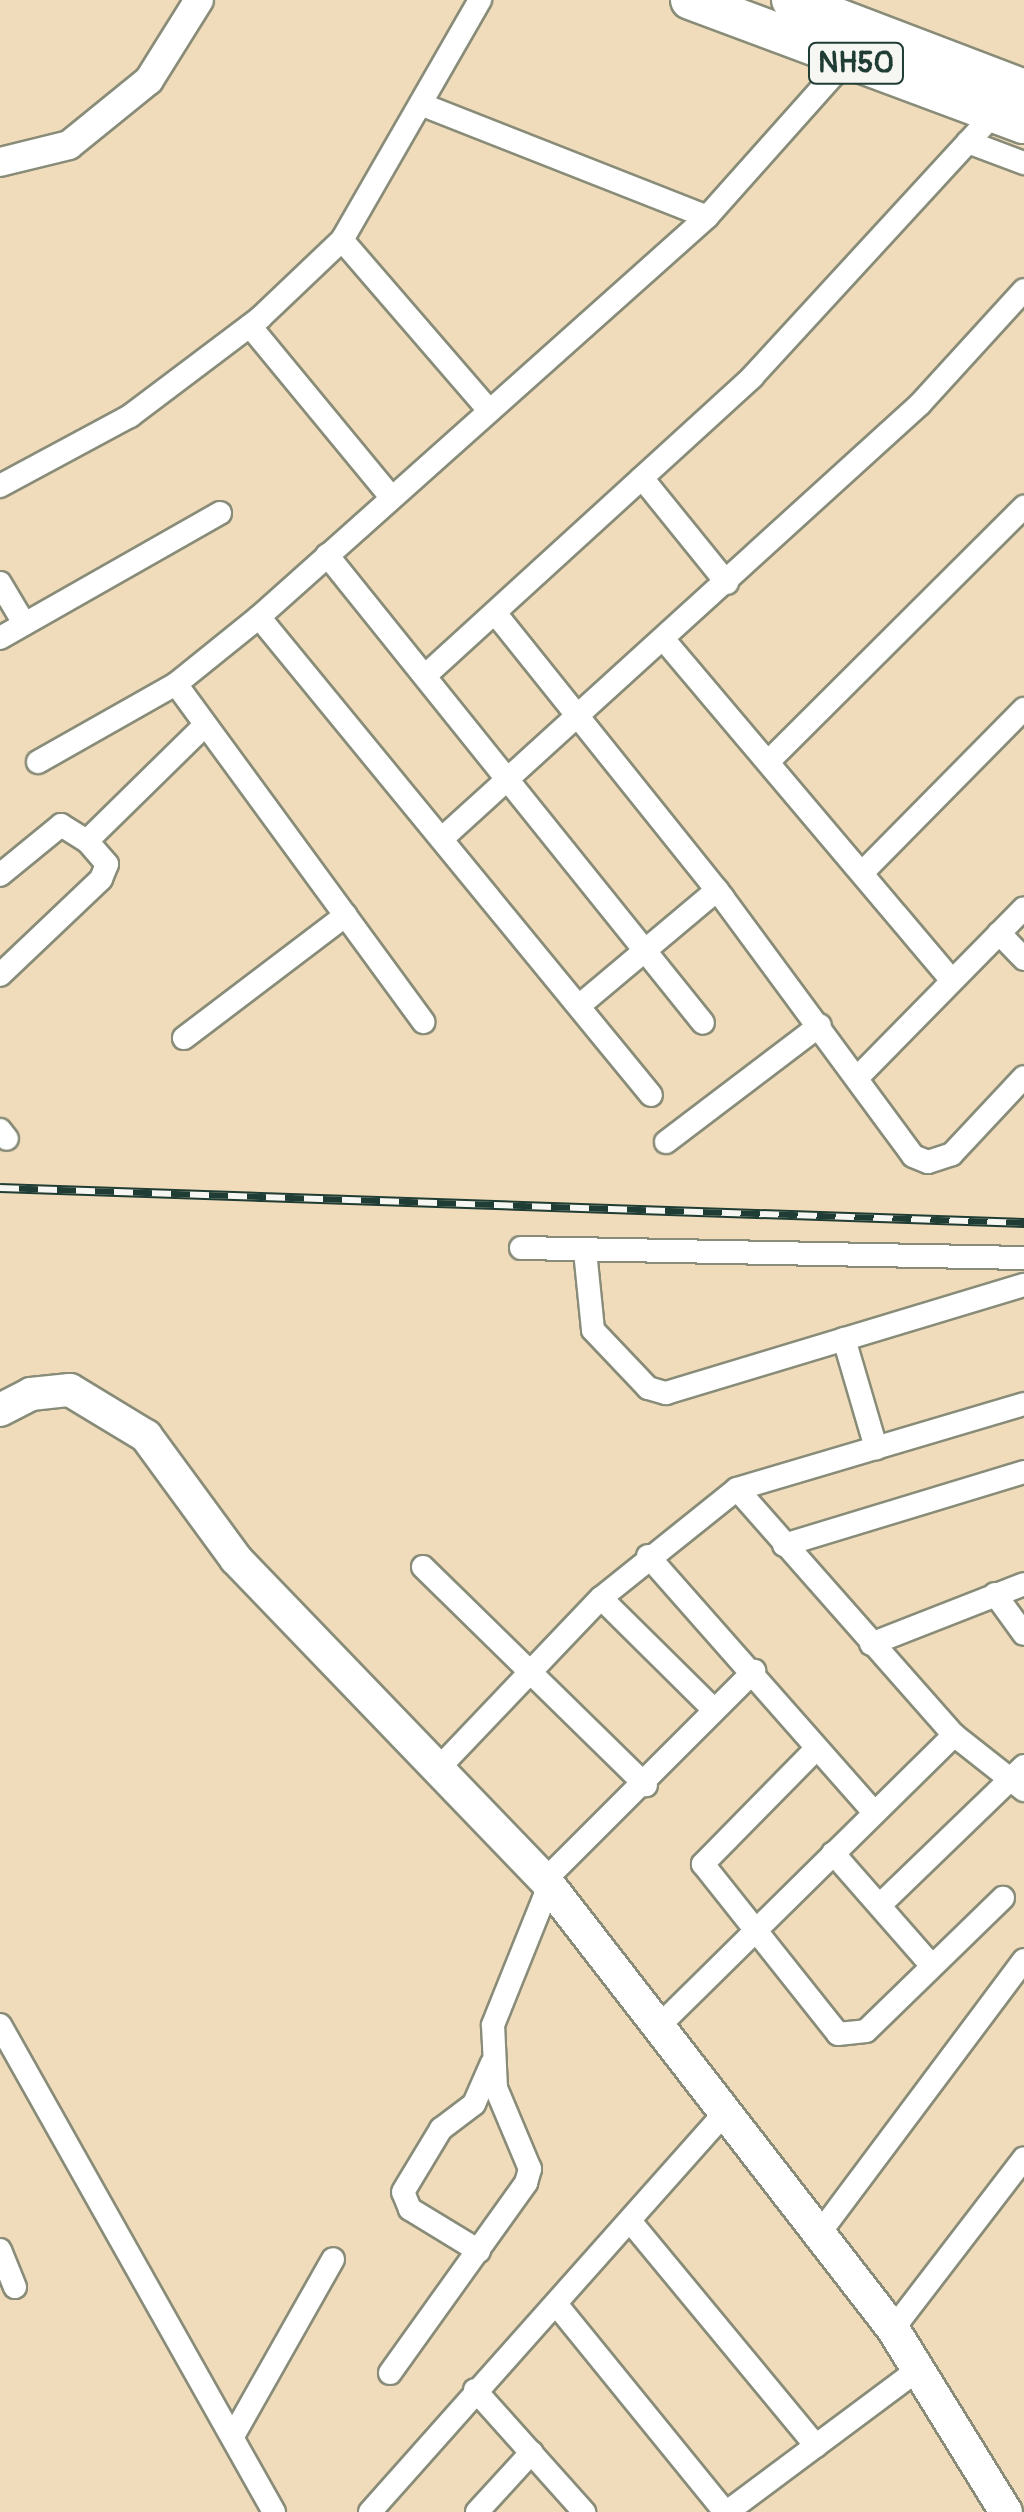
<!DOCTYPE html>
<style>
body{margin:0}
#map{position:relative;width:1024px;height:2512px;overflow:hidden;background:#f0dcbb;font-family:Pangolin,sans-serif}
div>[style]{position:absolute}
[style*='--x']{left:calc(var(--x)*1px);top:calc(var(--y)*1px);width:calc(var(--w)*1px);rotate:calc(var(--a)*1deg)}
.roads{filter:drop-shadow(2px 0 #888c78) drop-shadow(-2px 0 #888c78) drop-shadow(0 2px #888c78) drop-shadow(0 -2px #888c78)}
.minor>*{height:22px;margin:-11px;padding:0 11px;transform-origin:11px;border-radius:11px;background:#fff}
.tertiary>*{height:28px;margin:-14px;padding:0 14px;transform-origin:14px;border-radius:14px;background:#fff}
.secondary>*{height:32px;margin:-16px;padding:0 16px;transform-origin:16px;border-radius:16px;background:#fff}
.trunk>*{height:38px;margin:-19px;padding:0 19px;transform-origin:19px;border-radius:19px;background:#fff}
.rail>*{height:10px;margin-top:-5px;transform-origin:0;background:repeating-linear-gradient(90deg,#f6f6f2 0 19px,#1f3d34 0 38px);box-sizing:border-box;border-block:2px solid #1f3d34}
span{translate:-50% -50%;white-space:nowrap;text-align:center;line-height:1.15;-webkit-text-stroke:8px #f6f6f2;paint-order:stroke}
.shield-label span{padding:2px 8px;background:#f6f6f2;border:2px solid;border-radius:8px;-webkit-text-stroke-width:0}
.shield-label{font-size:30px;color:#1f3d34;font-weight:700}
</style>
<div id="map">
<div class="roads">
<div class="minor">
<div style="--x:423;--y:105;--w:305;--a:21.5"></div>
<div style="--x:968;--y:142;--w:60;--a:20.6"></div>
<div style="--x:342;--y:240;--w:223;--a:49.2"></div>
<div style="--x:250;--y:326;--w:222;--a:50.5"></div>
<div style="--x:642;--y:478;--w:135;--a:51"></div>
<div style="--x:0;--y:486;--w:148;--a:-28.3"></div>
<div style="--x:130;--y:416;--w:163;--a:-37"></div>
<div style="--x:260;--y:318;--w:113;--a:-43.6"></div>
<div style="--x:342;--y:240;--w:277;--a:-60.1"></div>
<div style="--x:327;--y:555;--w:600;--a:51.22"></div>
<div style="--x:0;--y:583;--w:43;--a:59.3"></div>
<div style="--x:495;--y:613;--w:365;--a:51.3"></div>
<div style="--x:723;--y:898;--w:320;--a:53.6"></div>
<div style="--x:913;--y:1156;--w:16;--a:22"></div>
<div style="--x:928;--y:1162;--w:25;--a:-18"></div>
<div style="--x:952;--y:1154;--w:105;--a:-46.9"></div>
<div style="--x:259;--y:617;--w:618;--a:50.65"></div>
<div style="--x:0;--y:638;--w:253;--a:-29.6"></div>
<div style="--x:665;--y:641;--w:444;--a:49.8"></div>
<div style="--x:426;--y:675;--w:442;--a:-42.4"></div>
<div style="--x:752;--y:377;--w:359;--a:-47.4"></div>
<div style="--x:176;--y:684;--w:419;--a:53.8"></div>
<div style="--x:770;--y:760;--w:359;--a:-44.9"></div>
<div style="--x:38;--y:762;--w:159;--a:-29.5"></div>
<div style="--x:176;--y:684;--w:107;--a:-38.9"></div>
<div style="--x:259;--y:617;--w:601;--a:-41.76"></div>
<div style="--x:707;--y:217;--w:221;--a:-48.3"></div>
<div style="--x:446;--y:835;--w:641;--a:-42.28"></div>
<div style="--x:920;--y:404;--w:154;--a:-47.6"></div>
<div style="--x:863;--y:872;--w:229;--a:-45.4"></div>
<div style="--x:0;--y:875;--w:79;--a:-39.3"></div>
<div style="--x:61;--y:825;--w:31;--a:32"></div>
<div style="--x:999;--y:933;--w:36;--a:46"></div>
<div style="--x:0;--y:975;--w:139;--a:-43.5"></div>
<div style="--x:101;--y:879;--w:16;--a:-68"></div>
<div style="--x:107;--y:864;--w:30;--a:-131"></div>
<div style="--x:87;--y:841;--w:163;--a:-44.5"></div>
<div style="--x:580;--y:1005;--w:179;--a:-40"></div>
<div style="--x:184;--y:1038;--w:203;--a:-37.2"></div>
<div style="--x:859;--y:1076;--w:235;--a:-45.5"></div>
<div style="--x:0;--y:1130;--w:11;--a:52"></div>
<div style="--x:666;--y:1142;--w:193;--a:-37.2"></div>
<div style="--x:521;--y:1248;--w:503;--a:1.14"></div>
<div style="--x:585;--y:1251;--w:79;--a:84.2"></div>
<div style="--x:593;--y:1330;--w:80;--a:46.5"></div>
<div style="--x:648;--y:1388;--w:19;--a:16"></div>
<div style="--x:666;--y:1393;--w:374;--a:-16.8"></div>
<div style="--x:844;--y:1339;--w:114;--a:73.6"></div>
<div style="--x:737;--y:1489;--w:328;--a:48.6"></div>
<div style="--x:954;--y:1735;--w:89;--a:38.2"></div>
<div style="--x:784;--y:1545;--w:251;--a:-16.9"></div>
<div style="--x:648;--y:1556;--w:339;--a:48.6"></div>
<div style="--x:423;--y:1567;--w:312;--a:44.4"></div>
<div style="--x:995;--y:1594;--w:49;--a:54.1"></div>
<div style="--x:601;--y:1598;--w:159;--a:44.7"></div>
<div style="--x:871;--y:1644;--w:164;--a:-21.4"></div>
<div style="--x:815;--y:1750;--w:160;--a:134.5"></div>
<div style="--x:703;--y:1864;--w:217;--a:51.5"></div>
<div style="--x:838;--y:2034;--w:28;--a:-6"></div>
<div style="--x:866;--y:2031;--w:191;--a:-44.2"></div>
<div style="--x:437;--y:1770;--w:238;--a:-46.4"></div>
<div style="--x:601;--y:1598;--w:174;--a:-38.7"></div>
<div style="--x:737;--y:1489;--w:299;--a:-16.5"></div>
<div style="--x:833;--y:1853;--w:150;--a:48.8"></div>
<div style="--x:545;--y:1880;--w:296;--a:-45"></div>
<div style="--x:880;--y:1905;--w:200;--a:-44"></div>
<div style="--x:0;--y:2025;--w:559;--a:60.64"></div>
<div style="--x:658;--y:2027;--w:416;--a:-44.6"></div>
<div style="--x:630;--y:2221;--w:292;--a:50.4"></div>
<div style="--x:816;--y:2238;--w:347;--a:-53.2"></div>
<div style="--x:0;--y:2250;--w:40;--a:68"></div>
<div style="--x:479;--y:2251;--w:81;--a:-148.7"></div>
<div style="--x:410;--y:2209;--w:18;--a:-112"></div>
<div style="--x:403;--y:2192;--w:74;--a:-58.9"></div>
<div style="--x:441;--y:2129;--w:41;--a:-37.1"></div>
<div style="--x:474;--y:2104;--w:43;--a:-66.4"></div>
<div style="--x:556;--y:2304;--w:268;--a:50.9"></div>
<div style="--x:893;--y:2329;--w:215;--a:-52.5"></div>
<div style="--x:390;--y:2373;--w:234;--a:-54.4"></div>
<div style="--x:526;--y:2183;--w:15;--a:-74"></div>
<div style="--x:530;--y:2169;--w:88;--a:-112.8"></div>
<div style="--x:496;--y:2088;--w:63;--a:-92.7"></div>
<div style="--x:493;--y:2025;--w:150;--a:-68.1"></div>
<div style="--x:475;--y:2390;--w:164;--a:48.2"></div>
<div style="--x:233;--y:2436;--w:203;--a:-60.5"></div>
<div style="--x:370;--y:2512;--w:531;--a:-48.36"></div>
<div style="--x:477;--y:2512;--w:81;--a:-47.5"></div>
<div style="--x:727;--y:2512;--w:236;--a:-36.7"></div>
</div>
<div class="tertiary">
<div style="--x:0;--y:162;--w:71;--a:-13.8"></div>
<div style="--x:69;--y:145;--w:103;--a:-39.1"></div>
<div style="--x:149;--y:80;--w:94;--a:-58"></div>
</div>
<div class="secondary">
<div style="--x:0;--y:1410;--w:35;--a:-27"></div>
<div style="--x:31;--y:1394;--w:39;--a:-6"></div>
<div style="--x:70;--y:1390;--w:89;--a:31.2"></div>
<div style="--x:146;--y:1436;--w:152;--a:53.8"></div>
<div style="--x:236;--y:1559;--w:446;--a:46.1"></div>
<div style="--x:545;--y:1880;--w:568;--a:52.22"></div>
<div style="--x:893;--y:2329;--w:215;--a:58.3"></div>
</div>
<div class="trunk">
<div style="--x:690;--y:0;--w:356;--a:20.4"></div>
<div style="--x:791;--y:0;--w:249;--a:20.9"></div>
</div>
</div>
<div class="rail">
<div style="--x:0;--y:1188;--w:1025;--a:1.96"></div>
</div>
<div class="shield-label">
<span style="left:856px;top:63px">NH50</span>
</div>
</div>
